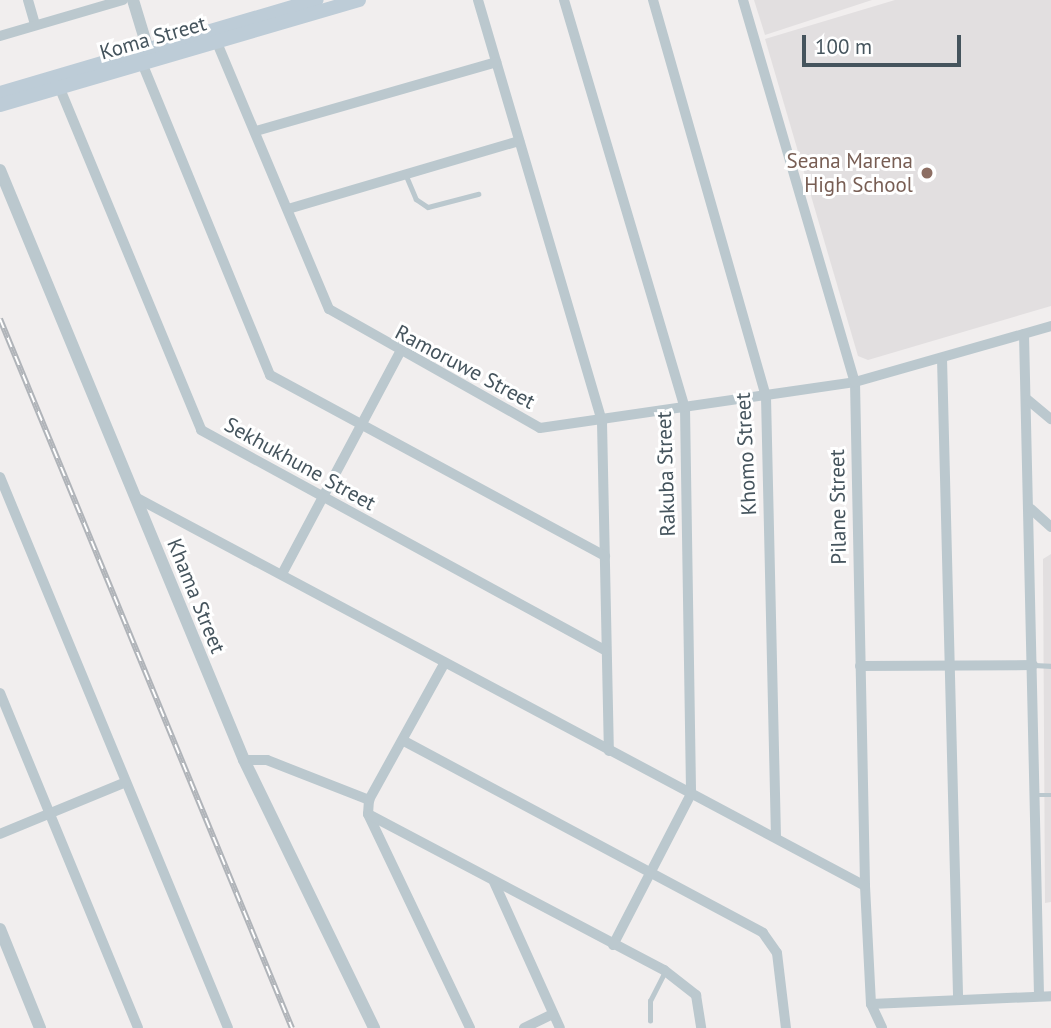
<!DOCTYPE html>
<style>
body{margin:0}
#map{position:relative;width:1051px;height:1028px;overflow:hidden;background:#f1eeee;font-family:"PT Sans",sans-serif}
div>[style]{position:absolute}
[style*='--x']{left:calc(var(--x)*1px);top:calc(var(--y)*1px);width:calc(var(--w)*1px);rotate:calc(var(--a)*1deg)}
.education>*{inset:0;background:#e2dfe0}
.service>*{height:4.5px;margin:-2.25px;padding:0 2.25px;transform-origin:2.25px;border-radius:2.25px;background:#bbc8ce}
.minor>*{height:10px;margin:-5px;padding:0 5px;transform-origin:5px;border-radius:5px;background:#bbc8ce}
.tertiary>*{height:12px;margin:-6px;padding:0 6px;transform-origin:6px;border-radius:6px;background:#bbc8ce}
.secondary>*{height:14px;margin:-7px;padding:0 7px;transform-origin:7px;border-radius:7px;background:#bdccd7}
.rail>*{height:6px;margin-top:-3px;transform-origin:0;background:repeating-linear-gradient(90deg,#fff 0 10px,#b0b4b9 0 20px);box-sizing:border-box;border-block:2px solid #b0b4b9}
.dots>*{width:19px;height:19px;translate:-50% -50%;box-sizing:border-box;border:4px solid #fff;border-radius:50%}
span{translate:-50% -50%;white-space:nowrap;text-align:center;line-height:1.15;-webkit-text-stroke:6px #fff;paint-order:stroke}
.street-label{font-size:21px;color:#45545d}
.education-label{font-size:21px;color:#785e54}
.right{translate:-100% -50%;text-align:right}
.scale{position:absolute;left:802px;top:35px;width:159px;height:32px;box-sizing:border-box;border:4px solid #45545d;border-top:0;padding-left:9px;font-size:21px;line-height:24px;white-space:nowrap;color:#45545d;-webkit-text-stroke:5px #fff;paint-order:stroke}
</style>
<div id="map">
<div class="education">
<div style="clip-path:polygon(754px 0,872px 0,765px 35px)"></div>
<div style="clip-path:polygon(895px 0,1051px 0,1051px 306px,868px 360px,858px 356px,765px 39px)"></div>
<div style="clip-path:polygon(1051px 554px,1051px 902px,1045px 903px,1043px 559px)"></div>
</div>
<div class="service">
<div style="--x:406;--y:175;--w:26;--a:67"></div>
<div style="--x:416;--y:199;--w:14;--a:34"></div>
<div style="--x:428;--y:207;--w:52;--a:-14.6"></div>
<div style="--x:1034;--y:665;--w:17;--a:3"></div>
<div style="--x:1037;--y:795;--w:14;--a:0"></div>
<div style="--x:650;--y:1021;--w:20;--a:-90"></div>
<div style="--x:650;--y:1001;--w:34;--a:-63"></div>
</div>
<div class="minor">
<div style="--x:28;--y:0;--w:26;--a:74"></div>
<div style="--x:478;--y:0;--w:440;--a:73.6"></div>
<div style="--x:602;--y:422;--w:329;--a:88.8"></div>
<div style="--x:564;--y:0;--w:426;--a:73.5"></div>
<div style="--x:685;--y:408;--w:386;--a:89.1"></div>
<div style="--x:691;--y:794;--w:170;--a:117.3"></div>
<div style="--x:653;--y:0;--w:413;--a:74.1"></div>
<div style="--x:766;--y:397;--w:440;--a:88.7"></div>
<div style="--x:743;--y:0;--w:398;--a:73.7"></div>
<div style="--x:855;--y:382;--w:504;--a:88.86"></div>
<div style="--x:865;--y:886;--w:118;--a:87.1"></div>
<div style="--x:871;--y:1004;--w:26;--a:65"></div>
<div style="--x:0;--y:36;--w:128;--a:-16.3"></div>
<div style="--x:215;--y:38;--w:294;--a:67.2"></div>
<div style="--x:329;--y:309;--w:242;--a:29.4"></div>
<div style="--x:540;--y:428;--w:318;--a:-8.3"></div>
<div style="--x:855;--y:382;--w:204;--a:-15.9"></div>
<div style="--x:140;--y:58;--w:343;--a:67.7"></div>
<div style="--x:270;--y:375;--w:381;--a:28.4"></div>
<div style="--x:58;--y:84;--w:374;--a:67.5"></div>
<div style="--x:201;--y:430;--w:461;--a:28.6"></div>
<div style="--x:256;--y:131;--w:250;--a:-16"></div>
<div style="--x:288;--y:209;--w:241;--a:-16.4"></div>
<div style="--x:1024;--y:334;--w:662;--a:88.7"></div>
<div style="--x:942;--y:358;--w:638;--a:88.56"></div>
<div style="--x:1028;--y:400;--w:30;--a:40"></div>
<div style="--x:0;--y:477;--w:596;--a:67.52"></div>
<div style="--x:135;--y:497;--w:827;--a:28.05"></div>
<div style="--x:1031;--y:509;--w:27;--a:42"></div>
<div style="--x:282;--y:574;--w:249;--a:-62"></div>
<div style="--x:444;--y:664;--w:155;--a:118.9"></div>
<div style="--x:369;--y:800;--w:14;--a:94"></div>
<div style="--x:368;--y:814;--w:237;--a:64.5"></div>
<div style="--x:860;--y:666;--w:173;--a:-0.3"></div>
<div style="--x:0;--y:693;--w:362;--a:67.6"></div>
<div style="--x:404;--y:741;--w:407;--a:28.1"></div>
<div style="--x:763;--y:933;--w:24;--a:55"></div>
<div style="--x:777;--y:953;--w:76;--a:83.2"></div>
<div style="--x:244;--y:760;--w:23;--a:0"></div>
<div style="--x:267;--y:760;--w:110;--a:21.4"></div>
<div style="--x:368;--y:814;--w:335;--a:27.8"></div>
<div style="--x:664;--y:970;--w:41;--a:38"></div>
<div style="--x:696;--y:995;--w:33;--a:81"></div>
<div style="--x:0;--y:834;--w:136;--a:-22.4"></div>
<div style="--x:494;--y:882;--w:160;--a:65.7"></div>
<div style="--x:871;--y:1004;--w:180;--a:-2.5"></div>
<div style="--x:524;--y:1028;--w:32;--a:-26"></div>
</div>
<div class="tertiary">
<div style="--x:133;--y:0;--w:59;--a:73.1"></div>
<div style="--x:0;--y:170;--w:638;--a:67.53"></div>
<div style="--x:244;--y:760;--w:298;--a:64.1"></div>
<div style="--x:0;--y:929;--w:107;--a:68"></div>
</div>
<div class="secondary">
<div style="--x:0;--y:93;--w:330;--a:-16.4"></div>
<div style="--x:0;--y:105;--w:374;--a:-16.3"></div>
</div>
<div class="rail">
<div style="--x:0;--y:319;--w:767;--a:67.62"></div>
</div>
<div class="dots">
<div style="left:927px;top:173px;background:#8d6e63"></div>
</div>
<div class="street-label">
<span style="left:153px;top:38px;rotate:-16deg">Koma Street</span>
<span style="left:465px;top:367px;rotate:28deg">Ramoruwe Street</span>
<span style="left:746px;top:454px;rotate:-93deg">Khomo Street</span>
<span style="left:300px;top:464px;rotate:29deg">Sekhukhune Street</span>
<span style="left:666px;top:474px;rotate:-92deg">Rakuba Street</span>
<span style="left:838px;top:507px;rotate:-91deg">Pilane Street</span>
<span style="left:196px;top:596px;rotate:68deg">Khama Street</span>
</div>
<div class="education-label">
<span class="right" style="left:913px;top:173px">Seana Marena<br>High School</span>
</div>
<div class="scale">100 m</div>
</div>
